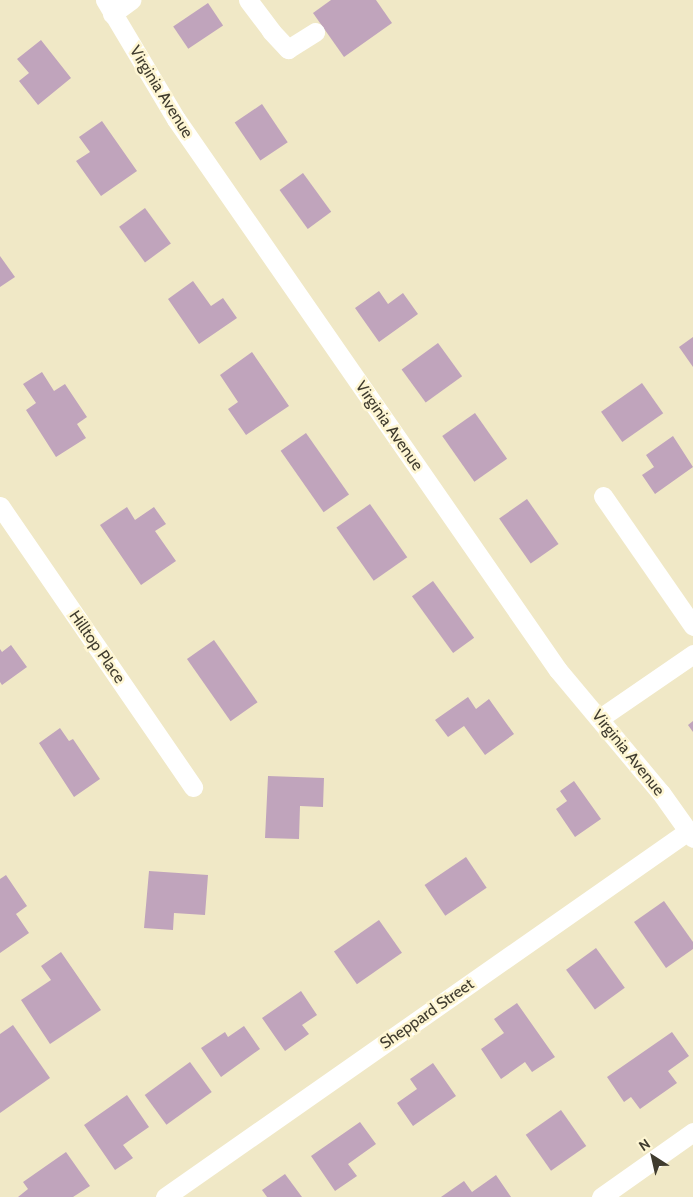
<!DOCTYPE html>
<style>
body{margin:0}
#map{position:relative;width:693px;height:1197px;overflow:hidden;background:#f0e8c6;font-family:Cabin,sans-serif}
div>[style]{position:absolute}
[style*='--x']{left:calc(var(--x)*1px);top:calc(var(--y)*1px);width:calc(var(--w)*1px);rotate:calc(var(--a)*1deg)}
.building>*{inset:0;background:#c0a4bc;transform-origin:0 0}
.minor>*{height:19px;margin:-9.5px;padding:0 9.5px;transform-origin:9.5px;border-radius:9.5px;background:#fff}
span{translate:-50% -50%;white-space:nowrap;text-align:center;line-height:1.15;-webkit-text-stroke:5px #fef6d3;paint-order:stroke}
.street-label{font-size:16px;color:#403c2f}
.north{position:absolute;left:628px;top:1132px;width:50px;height:50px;-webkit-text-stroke:4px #fef6d3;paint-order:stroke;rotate:325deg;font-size:14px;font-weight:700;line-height:20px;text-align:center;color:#403c2f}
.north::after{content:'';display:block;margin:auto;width:18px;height:22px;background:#403c2f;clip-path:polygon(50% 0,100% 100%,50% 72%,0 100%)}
</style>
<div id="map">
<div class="building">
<div style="clip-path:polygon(331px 0,376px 0,392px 23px,344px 57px,313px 13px)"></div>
<div style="left:208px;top:3px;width:27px;height:42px;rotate:56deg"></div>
<div style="clip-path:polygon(41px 40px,71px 78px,38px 105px,19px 81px,29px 73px,17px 59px)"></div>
<div style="left:262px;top:104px;width:46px;height:33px;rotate:56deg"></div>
<div style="clip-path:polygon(102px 121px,137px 171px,101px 196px,76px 161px,90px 152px,79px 137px)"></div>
<div style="left:303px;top:173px;width:48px;height:29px;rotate:54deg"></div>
<div style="left:145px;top:208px;width:44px;height:32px;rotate:54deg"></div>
<div style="clip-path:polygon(0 256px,15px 277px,0 287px)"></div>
<div style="clip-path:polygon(193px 281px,211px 306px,223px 298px,237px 318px,199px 344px,168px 299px)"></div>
<div style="clip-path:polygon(379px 291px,388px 304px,403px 293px,418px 314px,379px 342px,355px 308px)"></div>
<div style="clip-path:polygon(693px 337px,693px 367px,679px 347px)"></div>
<div style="left:438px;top:343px;width:41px;height:45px;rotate:54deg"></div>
<div style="clip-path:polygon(252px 352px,289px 406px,246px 435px,228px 409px,238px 402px,220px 375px)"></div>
<div style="clip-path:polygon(42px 372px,54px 391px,65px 384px,87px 417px,77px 424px,86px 438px,56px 457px,26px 410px,36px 403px,23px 384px)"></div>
<div style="left:642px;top:383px;width:37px;height:50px;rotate:55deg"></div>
<div style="left:475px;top:413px;width:56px;height:40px;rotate:55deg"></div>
<div style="left:306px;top:433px;width:75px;height:31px;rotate:55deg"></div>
<div style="clip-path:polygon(673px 436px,693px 467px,655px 494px,642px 475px,654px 467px,646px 455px)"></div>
<div style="left:527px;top:499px;width:55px;height:34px;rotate:55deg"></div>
<div style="left:370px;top:504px;width:65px;height:41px;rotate:55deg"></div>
<div style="clip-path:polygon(127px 507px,135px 520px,154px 507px,166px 524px,155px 531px,176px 561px,141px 585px,100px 525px)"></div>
<div style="left:433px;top:581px;width:70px;height:26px;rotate:54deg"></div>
<div style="left:214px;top:640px;width:76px;height:33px;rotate:55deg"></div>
<div style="clip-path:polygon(11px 645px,27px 667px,2px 685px,0 682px,0 649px,2px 652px)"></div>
<div style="clip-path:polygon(468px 697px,476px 709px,489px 699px,514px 734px,485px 755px,464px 726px,448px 737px,435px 720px)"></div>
<div style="clip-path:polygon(693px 721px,693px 732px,688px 725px)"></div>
<div style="clip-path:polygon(60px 728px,69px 741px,73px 739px,100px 779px,74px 797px,39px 743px)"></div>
<div style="clip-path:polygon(268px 776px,324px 778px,323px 807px,300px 806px,299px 839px,265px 838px)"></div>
<div style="clip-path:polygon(574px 781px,601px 819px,575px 837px,556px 809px,567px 801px,560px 791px)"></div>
<div style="left:466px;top:857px;width:37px;height:50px;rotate:56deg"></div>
<div style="clip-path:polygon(149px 871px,208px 875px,205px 915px,174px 913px,173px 930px,144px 928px)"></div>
<div style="clip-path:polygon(6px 875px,27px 906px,16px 914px,29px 933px,0 953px,0 879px)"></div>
<div style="clip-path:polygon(664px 901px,693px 942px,693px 949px,666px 968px,634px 922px)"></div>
<div style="left:379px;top:920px;width:40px;height:55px;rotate:55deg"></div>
<div style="left:596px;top:948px;width:49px;height:37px;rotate:54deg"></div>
<div style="clip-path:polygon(61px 952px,101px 1010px,50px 1044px,21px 1000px,51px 980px,41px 966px)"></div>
<div style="clip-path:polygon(301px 991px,317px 1015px,302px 1025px,309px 1034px,285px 1051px,262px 1018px)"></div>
<div style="clip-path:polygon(517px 1003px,555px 1057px,532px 1072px,525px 1062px,501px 1079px,481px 1049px,504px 1033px,494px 1019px)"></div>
<div style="clip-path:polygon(13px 1025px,50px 1078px,0 1113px,0 1034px)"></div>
<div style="clip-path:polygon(244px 1026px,260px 1049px,221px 1077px,201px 1048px,225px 1032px,228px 1037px)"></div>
<div style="clip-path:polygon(672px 1032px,689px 1056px,668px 1071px,677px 1083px,640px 1109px,631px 1097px,624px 1102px,607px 1077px)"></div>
<div style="left:190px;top:1062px;width:37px;height:56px;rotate:54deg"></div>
<div style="clip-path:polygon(433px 1063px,456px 1096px,413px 1126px,397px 1103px,417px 1089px,410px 1079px)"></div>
<div style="clip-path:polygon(127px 1095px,149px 1127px,123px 1145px,133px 1158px,115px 1170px,84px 1125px)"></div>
<div style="left:561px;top:1110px;width:44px;height:43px;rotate:55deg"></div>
<div style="clip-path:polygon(360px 1122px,376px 1144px,348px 1164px,357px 1176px,335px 1191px,311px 1156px)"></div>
<div style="clip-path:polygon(66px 1152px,90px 1186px,73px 1197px,18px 1197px,28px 1189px,23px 1182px)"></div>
<div style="clip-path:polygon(285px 1174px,302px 1197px,267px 1197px,262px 1190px)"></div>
<div style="clip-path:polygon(496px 1175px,511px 1197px,441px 1197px,464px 1181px,472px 1192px)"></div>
</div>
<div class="minor">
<div style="--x:105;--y:0;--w:139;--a:59.2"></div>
<div style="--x:176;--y:119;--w:670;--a:55.27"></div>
<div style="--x:558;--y:670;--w:160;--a:50.1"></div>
<div style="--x:661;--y:793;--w:55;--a:54.6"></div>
<div style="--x:248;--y:0;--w:39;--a:53"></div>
<div style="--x:271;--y:31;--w:25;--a:47"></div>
<div style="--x:288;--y:49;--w:32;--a:-32"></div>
<div style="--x:112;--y:14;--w:24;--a:-36"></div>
<div style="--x:603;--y:496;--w:158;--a:55.3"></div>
<div style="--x:0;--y:506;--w:341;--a:55.5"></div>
<div style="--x:600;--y:718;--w:113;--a:-34.5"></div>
<div style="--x:165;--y:1197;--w:638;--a:-34.98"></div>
<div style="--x:601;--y:1197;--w:113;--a:-35.2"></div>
</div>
<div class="street-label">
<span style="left:161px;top:92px;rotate:58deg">Virginia Avenue</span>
<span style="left:389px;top:426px;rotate:55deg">Virginia Avenue</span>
<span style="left:97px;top:647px;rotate:55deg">Hilltop Place</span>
<span style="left:628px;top:753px;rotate:51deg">Virginia Avenue</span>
<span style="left:427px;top:1014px;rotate:-35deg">Sheppard Street</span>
</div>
<div class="north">N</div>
</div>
